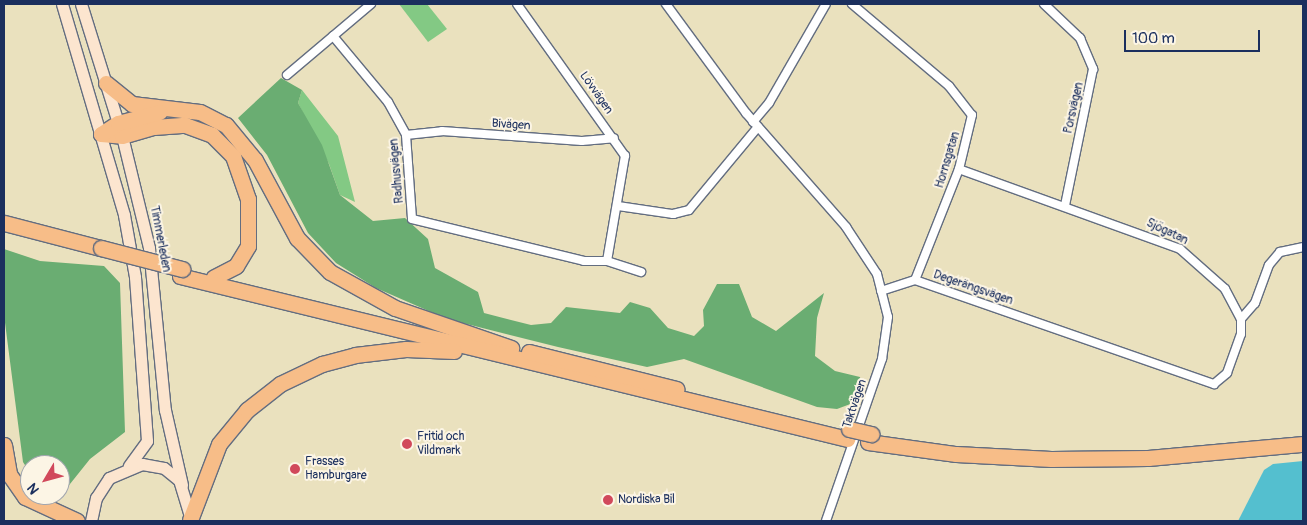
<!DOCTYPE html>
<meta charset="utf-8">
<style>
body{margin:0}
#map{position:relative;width:1307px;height:525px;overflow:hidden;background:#eae1be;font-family:Pangolin,sans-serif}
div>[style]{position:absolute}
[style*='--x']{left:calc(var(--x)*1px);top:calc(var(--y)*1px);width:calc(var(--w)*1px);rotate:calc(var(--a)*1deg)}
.green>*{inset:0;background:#83c984}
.forest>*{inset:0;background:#6aad72}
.water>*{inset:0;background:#54bfcf}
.roads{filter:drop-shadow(1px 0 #636d80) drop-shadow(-1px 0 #636d80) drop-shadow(0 1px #636d80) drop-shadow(0 -1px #636d80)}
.street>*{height:8px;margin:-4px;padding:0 4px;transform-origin:4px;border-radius:4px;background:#fff}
.secondary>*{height:11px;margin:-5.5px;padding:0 5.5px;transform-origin:5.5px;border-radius:5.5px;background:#fce5cf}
.highway>*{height:15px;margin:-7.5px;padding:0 7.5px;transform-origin:7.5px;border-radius:7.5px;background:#f7bd88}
.bridges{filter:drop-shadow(1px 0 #636d80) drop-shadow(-1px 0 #636d80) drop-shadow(0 1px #636d80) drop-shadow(0 -1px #636d80)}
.highway-bridge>*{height:15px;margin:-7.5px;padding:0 7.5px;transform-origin:7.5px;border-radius:7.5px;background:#f7bd88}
.dots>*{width:14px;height:14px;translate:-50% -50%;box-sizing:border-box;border:2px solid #fcf5e5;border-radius:50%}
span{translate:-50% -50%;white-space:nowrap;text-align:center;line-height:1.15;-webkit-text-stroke:4px #fcf5e5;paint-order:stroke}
.street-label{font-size:12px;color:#1b2f5e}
.poi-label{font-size:12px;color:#1b2f5e}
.left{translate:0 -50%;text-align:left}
.frame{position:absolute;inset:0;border:5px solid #1b2f5e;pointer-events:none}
.north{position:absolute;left:20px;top:455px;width:50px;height:50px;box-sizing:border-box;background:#fcf5e5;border:1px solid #a2a6af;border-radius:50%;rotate:233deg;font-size:14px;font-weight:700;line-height:20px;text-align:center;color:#1b2f5e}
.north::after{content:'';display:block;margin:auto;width:18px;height:22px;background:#d1495b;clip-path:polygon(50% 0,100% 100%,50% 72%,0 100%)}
.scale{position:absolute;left:1124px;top:30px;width:136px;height:22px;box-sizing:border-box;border:2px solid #1b2f5e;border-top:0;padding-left:6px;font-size:15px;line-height:18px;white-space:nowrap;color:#1b2f5e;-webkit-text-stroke:4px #fcf5e5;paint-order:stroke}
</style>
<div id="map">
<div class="green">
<div style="clip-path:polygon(399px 4px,427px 4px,447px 29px,428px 42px)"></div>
<div style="clip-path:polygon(302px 90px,338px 136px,355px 202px,340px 195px,329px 164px,298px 103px)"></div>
</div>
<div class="forest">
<div style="clip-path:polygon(281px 78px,302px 90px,298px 103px,322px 145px,340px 195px,373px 221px,405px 218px,428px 239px,435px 268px,478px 292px,484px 313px,531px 325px,551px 323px,566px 307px,620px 313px,630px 302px,650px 308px,668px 328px,694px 336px,704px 326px,703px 310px,717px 284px,739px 284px,752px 317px,776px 331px,824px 293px,817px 318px,815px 356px,835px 371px,860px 377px,862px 387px,853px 403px,837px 409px,817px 407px,684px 359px,647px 367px,558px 347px,447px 319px,376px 288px,336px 263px,308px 233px,267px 155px,238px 118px)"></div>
<div style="clip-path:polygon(4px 249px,40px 261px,104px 266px,120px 283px,125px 432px,90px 459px,66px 489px,60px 491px,60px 465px,30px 465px,30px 473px,23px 462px,4px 315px)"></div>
</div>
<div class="water">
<div style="clip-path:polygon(1303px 461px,1303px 521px,1238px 521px,1264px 470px,1273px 464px)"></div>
</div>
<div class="roads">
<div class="street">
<div style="--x:666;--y:4;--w:135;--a:53.7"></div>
<div style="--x:746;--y:113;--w:152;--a:48.7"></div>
<div style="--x:846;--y:227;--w:56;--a:56.6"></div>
<div style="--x:877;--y:274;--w:44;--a:75.7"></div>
<div style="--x:888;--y:317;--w:42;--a:98.1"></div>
<div style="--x:882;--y:359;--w:171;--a:109.1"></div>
<div style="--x:852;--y:4;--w:127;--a:40.2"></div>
<div style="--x:949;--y:86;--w:37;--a:52"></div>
<div style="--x:972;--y:115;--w:56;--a:103.5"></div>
<div style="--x:959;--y:169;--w:119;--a:111.6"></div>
<div style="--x:1044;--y:4;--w:50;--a:43.4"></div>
<div style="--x:1080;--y:38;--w:34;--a:67"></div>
<div style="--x:1093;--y:69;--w:139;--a:101.6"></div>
<div style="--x:333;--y:36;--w:86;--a:50.2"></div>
<div style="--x:388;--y:102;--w:38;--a:61"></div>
<div style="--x:406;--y:135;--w:84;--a:85.9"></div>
<div style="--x:412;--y:219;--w:177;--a:13.7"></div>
<div style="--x:584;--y:261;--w:23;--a:0"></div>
<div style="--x:607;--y:261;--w:107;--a:-80.3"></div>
<div style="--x:625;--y:156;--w:186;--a:-125.4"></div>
<div style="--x:287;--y:75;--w:110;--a:-40.2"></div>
<div style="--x:753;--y:122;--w:25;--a:-50"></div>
<div style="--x:769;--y:103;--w:114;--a:-60.1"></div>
<div style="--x:406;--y:135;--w:36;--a:-6"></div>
<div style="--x:442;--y:131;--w:140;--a:4.1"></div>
<div style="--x:582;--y:141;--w:32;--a:-5"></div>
<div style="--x:959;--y:169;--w:235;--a:19.9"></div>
<div style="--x:1180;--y:249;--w:60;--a:41.6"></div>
<div style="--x:1225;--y:289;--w:34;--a:62"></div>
<div style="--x:1241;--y:319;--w:21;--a:-49"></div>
<div style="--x:1255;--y:303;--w:40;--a:-69.8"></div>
<div style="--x:1269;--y:265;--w:17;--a:-50"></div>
<div style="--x:1280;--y:252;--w:24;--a:-12"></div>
<div style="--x:618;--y:206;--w:56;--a:8.3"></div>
<div style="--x:673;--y:214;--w:16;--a:-14"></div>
<div style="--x:689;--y:210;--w:108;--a:-50.3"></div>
<div style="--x:607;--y:261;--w:36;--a:18"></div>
<div style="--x:881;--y:291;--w:36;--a:-18"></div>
<div style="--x:915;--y:280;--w:317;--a:19.2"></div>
<div style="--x:1214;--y:384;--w:17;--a:-40"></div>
<div style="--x:1227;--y:373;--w:41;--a:-70.3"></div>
<div style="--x:1241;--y:334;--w:15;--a:-90"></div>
</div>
<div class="secondary">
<div style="--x:62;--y:4;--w:220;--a:73.6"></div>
<div style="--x:124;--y:215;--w:63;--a:79.9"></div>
<div style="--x:135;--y:277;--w:164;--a:85.8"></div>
<div style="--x:147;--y:441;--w:31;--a:126"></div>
<div style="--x:81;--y:4;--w:138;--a:72.7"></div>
<div style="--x:122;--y:136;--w:115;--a:76.4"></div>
<div style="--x:149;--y:248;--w:163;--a:84.4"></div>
<div style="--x:165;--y:410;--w:77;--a:77.2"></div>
<div style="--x:91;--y:521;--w:24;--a:-78"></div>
<div style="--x:96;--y:498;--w:24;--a:-57"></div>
<div style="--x:109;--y:478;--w:36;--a:-23"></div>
<div style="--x:142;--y:464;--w:22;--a:10"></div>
<div style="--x:164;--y:468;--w:19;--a:39"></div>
<div style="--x:179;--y:480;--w:39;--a:73"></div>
</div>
<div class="highway">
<div style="--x:106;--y:83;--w:33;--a:39"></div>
<div style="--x:132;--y:104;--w:68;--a:6.7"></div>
<div style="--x:200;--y:112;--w:29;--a:27"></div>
<div style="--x:226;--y:125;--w:45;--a:50.4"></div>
<div style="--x:255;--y:160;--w:89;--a:61.7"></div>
<div style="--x:297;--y:238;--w:47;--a:45.9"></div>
<div style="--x:330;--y:272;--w:74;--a:29"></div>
<div style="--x:395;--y:308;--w:123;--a:19"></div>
<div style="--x:101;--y:134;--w:21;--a:5"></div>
<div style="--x:122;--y:136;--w:33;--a:-16"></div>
<div style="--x:154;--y:127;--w:31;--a:-4"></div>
<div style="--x:185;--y:125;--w:29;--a:20"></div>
<div style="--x:212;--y:135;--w:30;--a:45"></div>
<div style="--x:233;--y:156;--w:46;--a:70.8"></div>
<div style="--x:248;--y:199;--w:47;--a:90"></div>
<div style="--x:248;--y:246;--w:23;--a:121"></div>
<div style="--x:236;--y:266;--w:25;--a:153"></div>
<div style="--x:101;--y:134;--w:20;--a:-33"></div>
<div style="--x:118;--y:123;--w:43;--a:-14.7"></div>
<div style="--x:4;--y:223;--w:100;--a:14.5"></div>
<div style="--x:180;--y:276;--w:687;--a:13.73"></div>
<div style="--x:529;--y:352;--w:152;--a:14.1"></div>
<div style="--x:868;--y:442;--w:89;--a:7.8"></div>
<div style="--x:956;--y:454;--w:95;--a:3"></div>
<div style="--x:1051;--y:459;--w:97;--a:-0.6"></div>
<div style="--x:1148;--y:458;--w:156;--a:-5.2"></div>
<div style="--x:4;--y:445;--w:29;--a:80"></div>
<div style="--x:9;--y:474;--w:28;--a:55"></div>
<div style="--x:25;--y:497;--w:57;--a:24.8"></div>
<div style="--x:190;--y:520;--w:81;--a:-69.1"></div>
<div style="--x:219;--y:444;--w:44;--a:-50.5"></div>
<div style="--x:247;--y:410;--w:42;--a:-38.2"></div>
<div style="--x:280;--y:384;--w:47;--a:-25.5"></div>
<div style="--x:322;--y:364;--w:34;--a:-15"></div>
<div style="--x:355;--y:355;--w:51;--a:-6.7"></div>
<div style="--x:406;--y:349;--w:48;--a:2.4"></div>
</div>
</div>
<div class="bridges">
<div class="highway-bridge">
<div style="--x:101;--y:248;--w:84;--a:14.5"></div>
<div style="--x:849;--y:429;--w:23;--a:13"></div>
</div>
</div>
<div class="dots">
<div style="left:407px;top:444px;background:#d1495b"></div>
<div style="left:295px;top:469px;background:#d1495b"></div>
<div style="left:608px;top:500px;background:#d1495b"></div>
</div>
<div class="street-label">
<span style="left:596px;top:93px;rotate:55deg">Lövvägen</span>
<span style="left:1074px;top:108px;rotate:-77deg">Porsvägen</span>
<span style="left:511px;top:125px;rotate:4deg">Bivägen</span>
<span style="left:948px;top:160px;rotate:-73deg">Hornsgatan</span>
<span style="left:397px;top:171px;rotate:-95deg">Radhusvägen</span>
<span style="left:1167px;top:232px;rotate:26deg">Sjögatan</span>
<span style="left:160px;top:239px;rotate:79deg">Timmerleden</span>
<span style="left:973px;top:288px;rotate:19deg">Degerängsvägen</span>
<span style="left:855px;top:404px;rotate:-71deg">Taktvägen</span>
</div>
<div class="poi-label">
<span class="left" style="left:417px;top:444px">Fritid och<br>Vildmark</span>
<span class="left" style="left:305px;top:469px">Frasses<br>Hamburgare</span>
<span class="left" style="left:618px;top:500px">Nordiska Bil</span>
</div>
<div class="frame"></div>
<div class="north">N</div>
<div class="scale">100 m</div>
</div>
